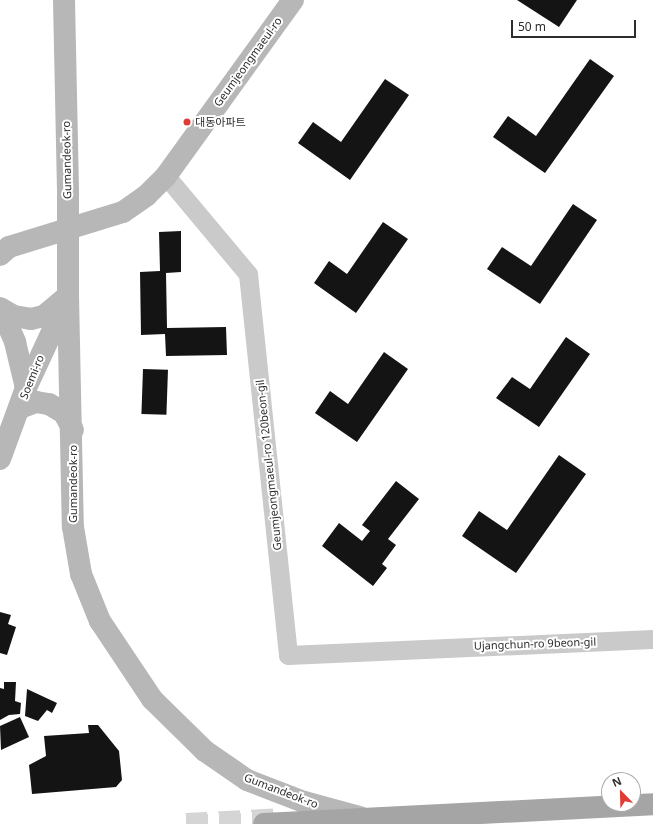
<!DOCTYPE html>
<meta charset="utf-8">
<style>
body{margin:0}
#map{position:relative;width:653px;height:824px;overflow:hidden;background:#fff;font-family:"Noto Sans","Noto Sans KR",sans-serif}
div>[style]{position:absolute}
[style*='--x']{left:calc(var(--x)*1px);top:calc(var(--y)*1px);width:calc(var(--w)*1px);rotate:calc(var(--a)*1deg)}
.building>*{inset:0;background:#141414;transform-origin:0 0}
.trunk-tunnel>*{height:22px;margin-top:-11px;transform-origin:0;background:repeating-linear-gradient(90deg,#d5d5d5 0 22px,transparent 0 33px)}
.minor>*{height:19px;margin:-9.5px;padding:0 9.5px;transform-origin:9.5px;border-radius:9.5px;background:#cacaca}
.secondary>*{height:22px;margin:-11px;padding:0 11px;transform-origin:11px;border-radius:11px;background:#b7b7b7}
.primary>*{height:22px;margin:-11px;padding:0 11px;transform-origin:11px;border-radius:11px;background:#a5a5a5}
.secondary-bridge>*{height:22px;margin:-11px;padding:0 11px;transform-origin:11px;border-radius:11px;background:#b7b7b7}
.dots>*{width:11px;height:11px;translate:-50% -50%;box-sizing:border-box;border:2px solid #fff;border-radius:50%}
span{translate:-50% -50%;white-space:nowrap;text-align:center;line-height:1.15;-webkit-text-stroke:4px #fff;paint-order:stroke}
.street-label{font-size:11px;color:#2d2d2d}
.poi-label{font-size:11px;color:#2d2d2d}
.left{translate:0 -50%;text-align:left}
.north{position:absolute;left:601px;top:772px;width:40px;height:40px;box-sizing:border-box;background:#fff;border:1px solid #ababab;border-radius:50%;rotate:337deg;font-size:11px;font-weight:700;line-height:16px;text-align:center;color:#2d2d2d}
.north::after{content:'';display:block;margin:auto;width:14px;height:18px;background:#e03b34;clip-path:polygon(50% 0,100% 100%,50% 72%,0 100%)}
.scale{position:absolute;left:511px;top:20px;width:125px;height:18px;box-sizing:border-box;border:2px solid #2d2d2d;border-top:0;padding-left:5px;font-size:12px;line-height:14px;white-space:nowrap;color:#2d2d2d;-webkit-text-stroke:3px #fff;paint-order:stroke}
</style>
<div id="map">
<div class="building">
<div style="clip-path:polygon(517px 0,577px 0,559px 27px)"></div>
<div style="clip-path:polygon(590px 59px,614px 76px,545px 173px,493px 137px,508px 116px,536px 136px)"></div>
<div style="clip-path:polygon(385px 79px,409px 95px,350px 180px,298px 143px,313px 122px,341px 142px)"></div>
<div style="clip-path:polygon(573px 204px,597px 220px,540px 304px,487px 269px,502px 247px,531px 266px)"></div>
<div style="clip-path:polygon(383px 222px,408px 239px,356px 313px,314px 283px,329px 261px,347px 274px)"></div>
<div style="clip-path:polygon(181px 231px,181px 272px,166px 273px,167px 328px,226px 327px,227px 355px,166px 356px,165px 334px,141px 335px,140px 272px,160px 271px,159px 232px)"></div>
<div style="clip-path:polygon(566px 337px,590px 354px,539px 427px,496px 398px,512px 377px,530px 389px)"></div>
<div style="clip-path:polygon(384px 352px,408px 369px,357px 442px,315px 413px,330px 391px,348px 404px)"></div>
<div style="left:143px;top:369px;width:25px;height:45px;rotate:2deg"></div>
<div style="clip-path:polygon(559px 455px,586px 474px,516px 573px,462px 536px,479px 511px,507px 530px)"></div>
<div style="clip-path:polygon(396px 481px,419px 499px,388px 539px,396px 545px,382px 564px,387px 568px,373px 586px,322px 546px,339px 523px,362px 541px,370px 531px,362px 525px)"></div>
<div style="clip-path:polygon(0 612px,11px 615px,8px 624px,16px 627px,7px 655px,0 653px)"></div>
<div style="clip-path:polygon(4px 682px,16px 682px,15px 701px,21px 703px,20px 714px,9px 715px,0 720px,0 688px,4px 689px)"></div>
<div style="clip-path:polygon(27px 689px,57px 703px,52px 713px,47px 710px,38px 721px,25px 716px)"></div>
<div style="clip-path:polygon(20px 717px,29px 737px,1px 750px,0 726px)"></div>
<div style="clip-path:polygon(88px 725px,98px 725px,119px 751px,122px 780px,116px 787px,32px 794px,29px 765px,46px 756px,44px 736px,89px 733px)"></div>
</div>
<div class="trunk-tunnel">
<div style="--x:186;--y:824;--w:98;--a:-2.9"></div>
</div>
<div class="minor">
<div style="--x:166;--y:176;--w:128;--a:50.1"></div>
<div style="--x:248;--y:274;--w:383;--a:84"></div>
<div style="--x:288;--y:655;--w:365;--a:-2.5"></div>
</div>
<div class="secondary">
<div style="--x:64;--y:0;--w:195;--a:88.8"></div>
<div style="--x:0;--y:255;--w:12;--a:-42"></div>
<div style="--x:9;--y:247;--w:119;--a:-17.1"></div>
<div style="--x:123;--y:212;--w:29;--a:-35"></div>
<div style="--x:147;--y:195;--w:27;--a:-45"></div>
<div style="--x:166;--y:176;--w:217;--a:-54.2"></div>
<div style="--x:68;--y:296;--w:231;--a:88.8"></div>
<div style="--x:73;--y:527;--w:48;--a:80.3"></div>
<div style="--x:81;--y:574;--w:51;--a:68"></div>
<div style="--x:100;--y:621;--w:94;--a:56.3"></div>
<div style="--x:152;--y:699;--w:74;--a:44.5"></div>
<div style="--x:205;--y:751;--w:51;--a:34.6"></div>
<div style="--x:247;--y:780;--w:61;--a:21.1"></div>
<div style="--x:304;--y:802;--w:58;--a:15"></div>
<div style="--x:0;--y:308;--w:16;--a:30"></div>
<div style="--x:14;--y:316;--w:17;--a:10"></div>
<div style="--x:31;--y:319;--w:13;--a:-13"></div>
<div style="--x:44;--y:316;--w:26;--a:-40"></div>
<div style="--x:1;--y:310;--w:35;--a:66"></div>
<div style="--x:15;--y:342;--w:47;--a:76.6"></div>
<div style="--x:20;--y:408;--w:17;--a:-21"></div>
<div style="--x:36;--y:402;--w:13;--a:9"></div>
<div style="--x:49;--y:404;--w:17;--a:31"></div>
<div style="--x:64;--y:413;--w:19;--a:62"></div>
<div style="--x:0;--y:459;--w:76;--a:-69.9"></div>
<div style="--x:26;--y:388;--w:100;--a:-65.2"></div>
</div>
<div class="primary">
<div style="--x:264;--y:824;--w:390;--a:-2.9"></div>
</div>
<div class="secondary-bridge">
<div style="--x:68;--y:195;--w:101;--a:90"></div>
</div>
<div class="dots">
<div style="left:187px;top:122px;background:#e03b34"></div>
</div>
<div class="street-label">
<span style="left:248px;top:62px;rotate:-54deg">Geumjeongmaeul-ro</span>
<span style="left:67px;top:160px;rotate:-91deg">Gumandeok-ro</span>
<span style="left:32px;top:377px;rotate:-68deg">Soemi-ro</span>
<span style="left:269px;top:465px;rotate:-96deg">Geumjeongmaeul-ro 120beon-gil</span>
<span style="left:73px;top:484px;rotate:-90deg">Gumandeok-ro</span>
<span style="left:535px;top:644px;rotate:-2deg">Ujangchun-ro 9beon-gil</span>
<span style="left:281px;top:791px;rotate:21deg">Gumandeok-ro</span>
</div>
<div class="poi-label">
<span class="left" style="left:195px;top:122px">대동아파트</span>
</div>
<div class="north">N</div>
<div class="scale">50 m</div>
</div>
